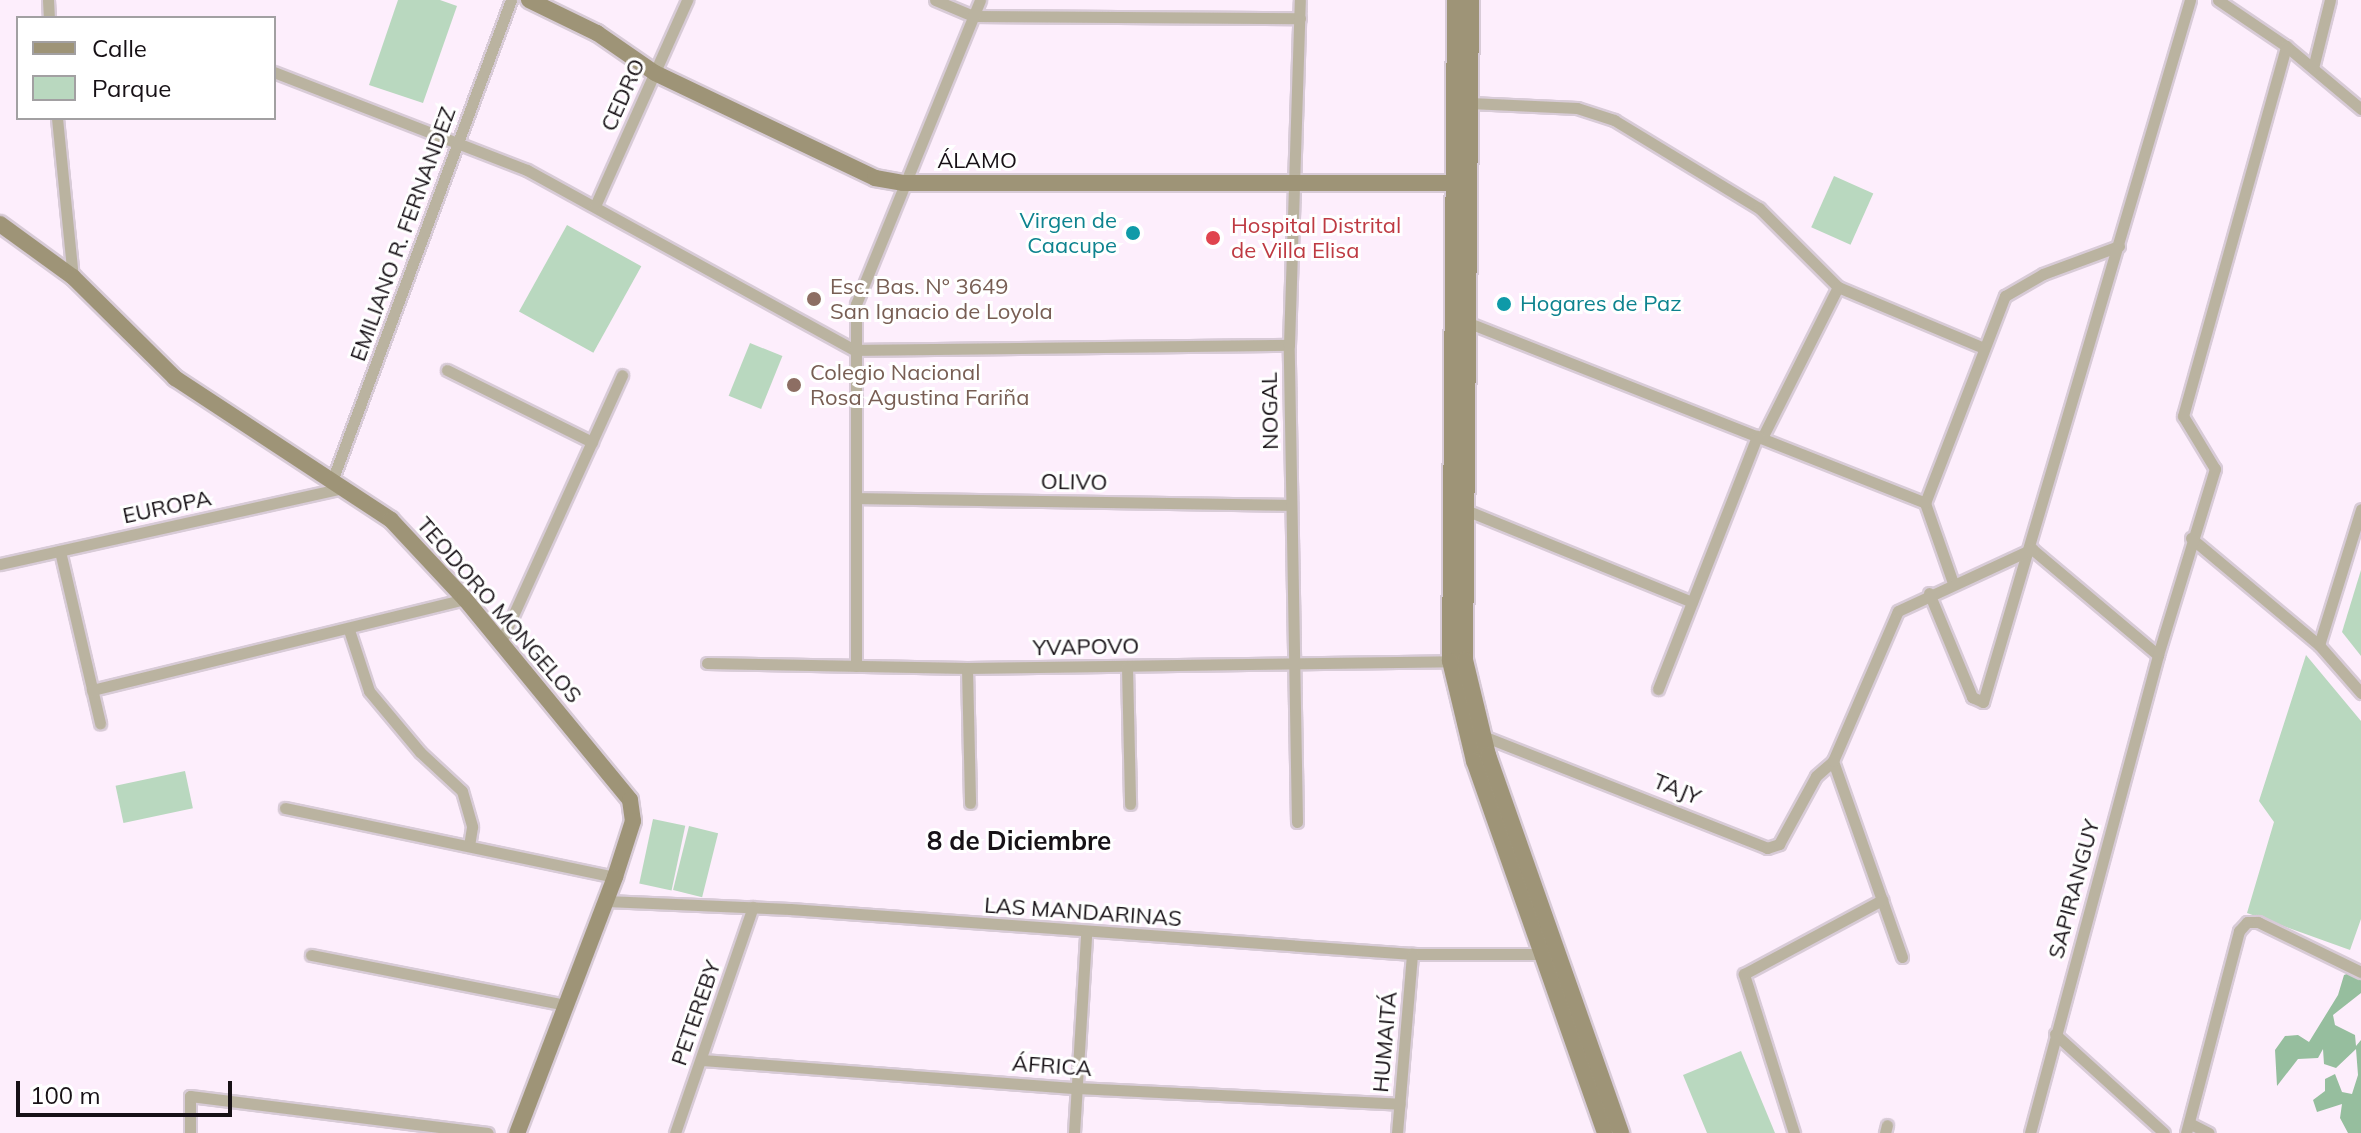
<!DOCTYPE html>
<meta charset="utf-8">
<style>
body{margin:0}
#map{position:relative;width:2361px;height:1133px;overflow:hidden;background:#fdeefc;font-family:Mulish,sans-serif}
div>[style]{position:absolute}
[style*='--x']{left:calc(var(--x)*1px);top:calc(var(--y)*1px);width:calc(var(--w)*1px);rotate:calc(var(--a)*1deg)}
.green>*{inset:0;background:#b9d8bf;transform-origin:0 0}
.forest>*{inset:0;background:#96be9e}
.roads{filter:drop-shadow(2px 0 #d8cbd7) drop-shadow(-2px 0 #d8cbd7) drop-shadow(0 2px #d8cbd7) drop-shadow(0 -2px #d8cbd7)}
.street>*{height:11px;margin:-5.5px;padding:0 5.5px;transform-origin:5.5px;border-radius:5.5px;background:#bab3a0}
.secondary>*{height:16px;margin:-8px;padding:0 8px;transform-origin:8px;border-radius:8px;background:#9e9477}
.dots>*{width:22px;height:22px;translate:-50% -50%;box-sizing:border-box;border:4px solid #fff;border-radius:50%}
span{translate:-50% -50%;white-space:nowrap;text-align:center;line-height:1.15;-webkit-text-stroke:6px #fff;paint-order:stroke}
.street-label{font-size:22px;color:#171116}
.culture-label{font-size:22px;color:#0d838f}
.right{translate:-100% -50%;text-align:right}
.left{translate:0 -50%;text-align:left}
.health-label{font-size:22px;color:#be3a42}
.education-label{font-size:22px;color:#785e54}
.quarter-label{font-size:26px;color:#171116;font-weight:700}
.legend{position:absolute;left:16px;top:16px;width:260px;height:104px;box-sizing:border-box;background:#fff;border:2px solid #a2a0a2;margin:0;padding:10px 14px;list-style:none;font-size:24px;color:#171116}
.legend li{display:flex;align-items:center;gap:16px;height:40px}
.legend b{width:40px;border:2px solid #a2a0a2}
.scale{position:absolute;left:16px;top:1081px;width:216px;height:36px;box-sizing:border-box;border:4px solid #171116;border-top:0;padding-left:10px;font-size:24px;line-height:28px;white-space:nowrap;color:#171116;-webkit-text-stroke:6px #fff;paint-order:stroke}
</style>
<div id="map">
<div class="green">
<div style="clip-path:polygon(398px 0,440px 0,457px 6px,423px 103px,369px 85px)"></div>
<div style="left:1834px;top:176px;width:43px;height:56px;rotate:24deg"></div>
<div style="left:567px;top:225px;width:85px;height:99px;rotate:29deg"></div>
<div style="left:750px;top:343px;width:35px;height:57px;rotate:22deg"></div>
<div style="clip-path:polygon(2361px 570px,2361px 656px,2342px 632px)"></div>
<div style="clip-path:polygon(2306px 655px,2361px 721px,2361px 919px,2350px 950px,2247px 913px,2274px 822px,2259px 801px)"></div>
<div style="left:185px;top:771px;width:38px;height:71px;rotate:78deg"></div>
<div style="left:653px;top:819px;width:33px;height:66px;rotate:12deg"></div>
<div style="left:689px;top:826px;width:30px;height:66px;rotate:14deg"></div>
<div style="clip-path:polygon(1741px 1051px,1775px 1133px,1707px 1133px,1683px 1075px)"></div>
</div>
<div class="forest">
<div style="clip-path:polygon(2361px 969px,2361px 993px,2333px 1015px,2335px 1025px,2355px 1035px,2356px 1046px,2361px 1040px,2361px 1133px,2348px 1133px,2340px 1118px,2342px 1104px,2317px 1112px,2313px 1100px,2325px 1091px,2325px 1079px,2335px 1074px,2342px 1092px,2352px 1094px,2358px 1075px,2356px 1049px,2336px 1068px,2324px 1064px,2323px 1049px,2318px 1058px,2298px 1059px,2277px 1086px,2275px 1050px,2285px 1036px,2298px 1035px,2309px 1042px,2338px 995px,2344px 975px)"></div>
</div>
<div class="roads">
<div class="street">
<div style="--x:48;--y:0;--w:18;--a:87"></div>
<div style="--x:935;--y:0;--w:41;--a:22.8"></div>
<div style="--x:973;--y:16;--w:327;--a:0.4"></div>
<div style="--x:2218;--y:0;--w:82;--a:34.1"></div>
<div style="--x:2286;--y:46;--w:98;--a:40"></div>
<div style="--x:2313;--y:68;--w:70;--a:-76"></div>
<div style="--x:274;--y:72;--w:271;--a:21.2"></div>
<div style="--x:527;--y:170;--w:374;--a:28.8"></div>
<div style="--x:855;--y:350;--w:434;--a:-0.7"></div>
<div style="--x:1470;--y:103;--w:107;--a:2.7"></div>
<div style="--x:1577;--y:108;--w:39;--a:18"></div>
<div style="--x:1614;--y:120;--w:170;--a:31.3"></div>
<div style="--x:1759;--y:208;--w:112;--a:45"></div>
<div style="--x:1838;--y:287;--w:158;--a:22.7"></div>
<div style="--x:57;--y:118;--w:160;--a:84.3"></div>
<div style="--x:595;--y:206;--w:226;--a:-65.9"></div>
<div style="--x:1464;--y:321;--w:496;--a:21.5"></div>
<div style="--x:447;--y:370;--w:162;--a:26.4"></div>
<div style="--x:1762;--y:438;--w:169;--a:-63.3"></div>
<div style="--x:332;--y:481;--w:513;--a:-69.59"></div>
<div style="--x:857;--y:498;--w:434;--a:0.9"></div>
<div style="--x:1463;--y:509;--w:247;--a:22.1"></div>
<div style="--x:2191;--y:538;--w:167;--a:39.9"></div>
<div style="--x:2319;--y:645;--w:64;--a:48.8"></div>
<div style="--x:2032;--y:549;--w:165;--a:40.1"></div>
<div style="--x:60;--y:551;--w:177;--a:76.9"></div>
<div style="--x:0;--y:564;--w:351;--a:-12.5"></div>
<div style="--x:1953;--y:583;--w:85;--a:-109.3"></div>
<div style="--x:1925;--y:503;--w:222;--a:-68.9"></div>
<div style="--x:2005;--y:296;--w:44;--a:-30.1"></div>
<div style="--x:2043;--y:274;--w:81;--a:-20.2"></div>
<div style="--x:1929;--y:593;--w:113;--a:67.5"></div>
<div style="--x:1972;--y:697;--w:12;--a:24"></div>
<div style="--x:1983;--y:702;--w:732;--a:-73.57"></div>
<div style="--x:349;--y:630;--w:64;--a:71.8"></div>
<div style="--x:369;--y:691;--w:80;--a:50.1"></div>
<div style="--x:420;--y:752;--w:57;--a:42.9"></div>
<div style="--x:462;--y:791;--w:37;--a:74"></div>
<div style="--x:472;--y:827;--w:19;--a:99"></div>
<div style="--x:501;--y:642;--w:293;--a:-65.6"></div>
<div style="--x:2319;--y:645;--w:142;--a:-72.8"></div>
<div style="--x:707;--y:663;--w:260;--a:1.1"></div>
<div style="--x:967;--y:668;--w:487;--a:-0.8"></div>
<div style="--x:856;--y:666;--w:362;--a:-90"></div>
<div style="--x:856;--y:304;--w:328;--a:-67.8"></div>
<div style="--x:1127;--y:667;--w:137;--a:88.7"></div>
<div style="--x:967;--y:668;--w:135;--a:88.7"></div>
<div style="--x:1658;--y:689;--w:272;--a:-68.6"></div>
<div style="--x:92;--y:690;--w:384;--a:-13.7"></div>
<div style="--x:1478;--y:734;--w:311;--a:21.5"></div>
<div style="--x:1767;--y:848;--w:13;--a:-18"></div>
<div style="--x:1779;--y:844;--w:77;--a:-61.4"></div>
<div style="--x:1816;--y:776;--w:23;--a:-41"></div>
<div style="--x:285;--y:808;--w:337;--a:11.8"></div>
<div style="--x:1297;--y:822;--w:477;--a:-91"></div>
<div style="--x:1289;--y:345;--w:345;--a:-88.2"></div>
<div style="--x:606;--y:901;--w:184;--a:2.5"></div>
<div style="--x:790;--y:909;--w:624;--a:4.14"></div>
<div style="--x:1412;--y:954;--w:135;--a:0"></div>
<div style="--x:311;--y:955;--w:260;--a:11.1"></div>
<div style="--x:1902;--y:957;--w:208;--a:-109.4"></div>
<div style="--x:1833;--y:761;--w:163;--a:-66.6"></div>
<div style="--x:1898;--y:611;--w:148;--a:-24.8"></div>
<div style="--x:2055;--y:1034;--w:147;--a:42.2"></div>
<div style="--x:701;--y:1060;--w:377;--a:4.3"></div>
<div style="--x:1077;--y:1088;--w:323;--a:2.8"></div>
<div style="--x:2189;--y:1123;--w:22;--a:27"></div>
<div style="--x:190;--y:1133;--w:37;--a:-90"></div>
<div style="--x:190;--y:1096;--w:300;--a:7.1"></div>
<div style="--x:675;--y:1133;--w:239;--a:-71"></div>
<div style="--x:1074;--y:1133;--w:199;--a:-86.5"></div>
<div style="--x:1397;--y:1133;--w:180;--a:-85.2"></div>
<div style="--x:1794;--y:1133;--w:167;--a:-107.5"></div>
<div style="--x:1744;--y:974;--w:157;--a:-28.2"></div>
<div style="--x:1885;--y:1133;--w:8;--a:-76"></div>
<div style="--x:2030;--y:1133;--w:495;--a:-75"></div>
<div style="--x:2158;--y:655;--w:195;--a:-73"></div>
<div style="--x:2215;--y:469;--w:62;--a:-121.1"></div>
<div style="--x:2183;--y:416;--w:384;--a:-74.4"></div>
<div style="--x:2186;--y:1133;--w:209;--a:-75.3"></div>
<div style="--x:2239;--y:931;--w:12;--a:-48"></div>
<div style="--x:2247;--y:922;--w:11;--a:0"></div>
<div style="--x:2258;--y:922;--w:114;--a:25.9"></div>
</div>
<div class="secondary">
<div style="--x:529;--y:0;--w:76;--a:25.9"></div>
<div style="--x:597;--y:33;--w:70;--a:34.6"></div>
<div style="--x:655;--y:73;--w:244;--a:25.5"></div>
<div style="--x:875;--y:178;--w:28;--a:10"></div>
<div style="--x:903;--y:183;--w:560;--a:0"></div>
<div style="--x:1455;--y:0;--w:661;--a:90.43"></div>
<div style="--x:1450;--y:661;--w:103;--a:76.5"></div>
<div style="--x:1474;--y:761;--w:394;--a:70.6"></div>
<div style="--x:1471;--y:0;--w:660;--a:90.52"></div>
<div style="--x:1465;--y:660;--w:98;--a:76.4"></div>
<div style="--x:1488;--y:755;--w:401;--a:70.6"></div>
<div style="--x:0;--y:224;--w:90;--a:36"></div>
<div style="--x:73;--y:277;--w:144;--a:44.7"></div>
<div style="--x:175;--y:378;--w:258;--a:33.3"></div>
<div style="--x:391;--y:520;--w:108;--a:46.9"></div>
<div style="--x:465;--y:599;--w:260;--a:50.6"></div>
<div style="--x:630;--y:800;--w:21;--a:82"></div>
<div style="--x:633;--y:821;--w:59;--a:107.8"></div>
<div style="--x:615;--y:877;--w:274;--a:110.9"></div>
</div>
</div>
<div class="dots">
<div style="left:1133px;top:233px;background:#0f9aa8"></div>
<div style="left:1213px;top:238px;background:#e0444e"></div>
<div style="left:814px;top:299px;background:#8d6e63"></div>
<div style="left:1504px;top:304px;background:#0f9aa8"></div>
<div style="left:794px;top:385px;background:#8d6e63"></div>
</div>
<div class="street-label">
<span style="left:623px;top:95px;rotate:-66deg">CEDRO</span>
<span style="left:977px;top:161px">ÁLAMO</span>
<span style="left:403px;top:234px;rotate:-70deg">EMILIANO R. FERNANDEZ</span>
<span style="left:1270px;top:411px;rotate:-91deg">NOGAL</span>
<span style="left:1074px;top:482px;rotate:1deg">OLIVO</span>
<span style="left:167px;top:507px;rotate:-12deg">EUROPA</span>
<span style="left:499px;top:610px;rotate:49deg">TEODORO MONGELOS</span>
<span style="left:1086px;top:647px;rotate:-1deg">YVAPOVO</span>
<span style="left:1677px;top:789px;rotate:22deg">TAJY</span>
<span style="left:2074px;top:889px;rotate:-75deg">SAPIRANGUY</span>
<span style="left:1083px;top:912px;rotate:4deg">LAS MANDARINAS</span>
<span style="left:696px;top:1013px;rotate:-71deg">PETEREBY</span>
<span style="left:1385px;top:1042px;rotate:-85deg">HUMAITÁ</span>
<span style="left:1052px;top:1066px;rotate:4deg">ÁFRICA</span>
</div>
<div class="culture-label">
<span class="right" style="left:1117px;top:233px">Virgen de<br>Caacupe</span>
<span class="left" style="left:1520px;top:304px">Hogares de Paz</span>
</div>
<div class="health-label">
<span class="left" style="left:1231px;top:238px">Hospital Distrital<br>de Villa Elisa</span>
</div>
<div class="education-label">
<span class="left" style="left:830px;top:299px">Esc. Bas. N° 3649<br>San Ignacio de Loyola</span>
<span class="left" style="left:810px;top:385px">Colegio Nacional<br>Rosa Agustina Fariña</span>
</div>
<div class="quarter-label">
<span style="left:1019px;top:841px">8 de Diciembre</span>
</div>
<ul class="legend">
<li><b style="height:10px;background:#9e9477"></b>Calle</li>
<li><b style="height:22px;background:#b9d8bf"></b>Parque</li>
</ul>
<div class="scale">100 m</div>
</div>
